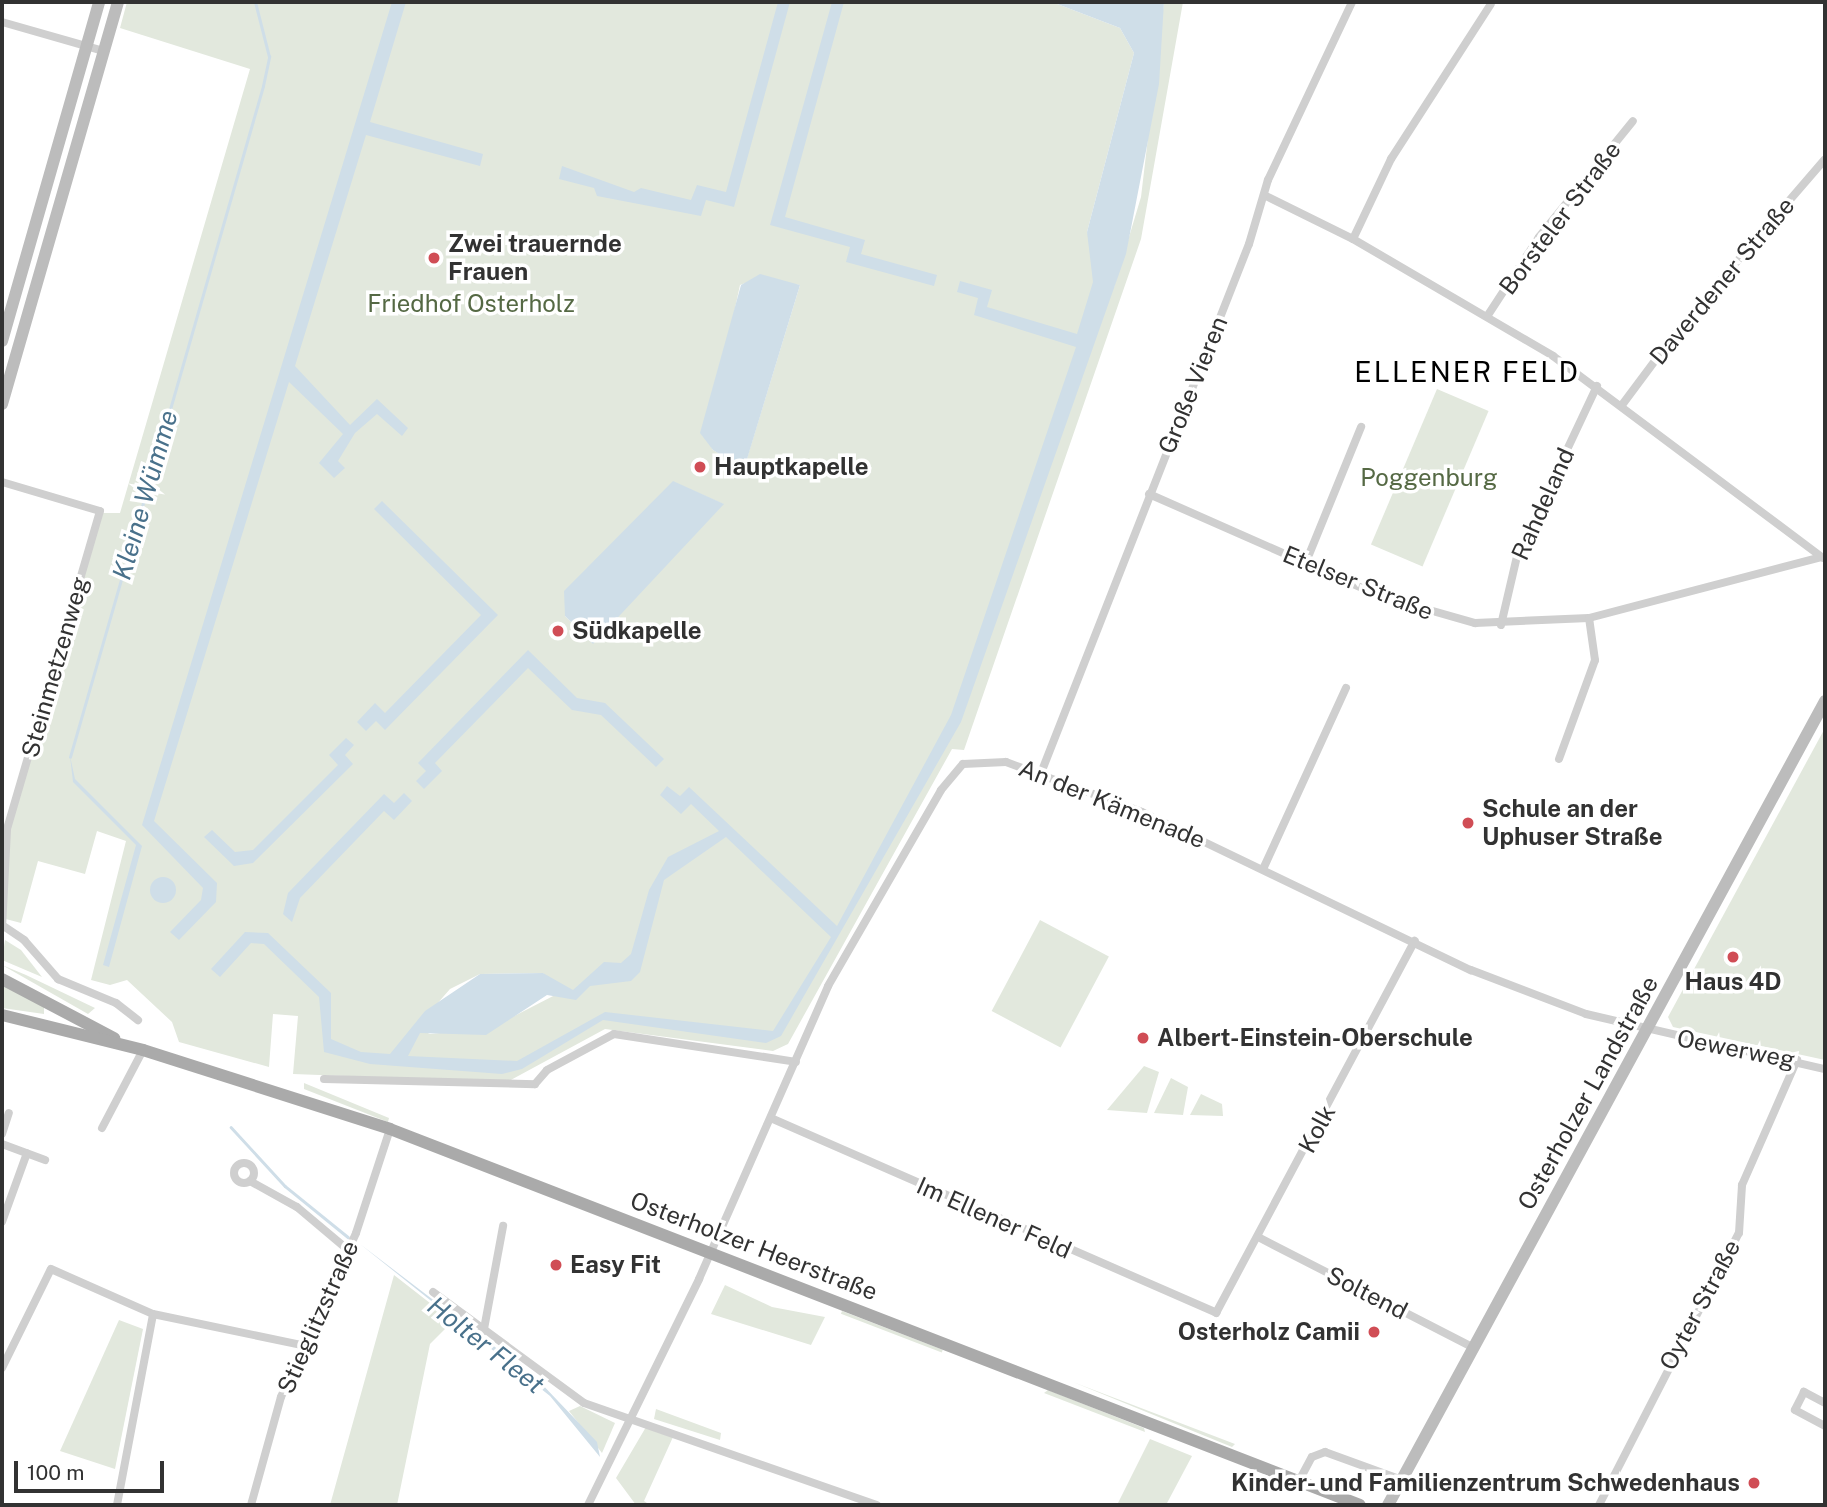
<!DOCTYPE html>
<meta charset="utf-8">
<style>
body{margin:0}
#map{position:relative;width:1827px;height:1507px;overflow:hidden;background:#fff;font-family:"Public Sans",sans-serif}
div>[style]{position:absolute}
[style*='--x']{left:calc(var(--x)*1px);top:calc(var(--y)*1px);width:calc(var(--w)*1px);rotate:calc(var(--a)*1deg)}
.green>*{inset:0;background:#e2e8dd;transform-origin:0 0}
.water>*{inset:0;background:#cfdee8}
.round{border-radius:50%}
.stream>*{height:2.5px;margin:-1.25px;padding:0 1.25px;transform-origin:1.25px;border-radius:1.25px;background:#cfdee8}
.street>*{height:8px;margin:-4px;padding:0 4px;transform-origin:4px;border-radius:4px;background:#cfcfcf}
.street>.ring{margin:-4px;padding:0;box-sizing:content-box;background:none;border:8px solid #cfcfcf;border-radius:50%}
.secondary>*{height:12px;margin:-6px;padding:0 6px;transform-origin:6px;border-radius:6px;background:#bcbcbc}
.primary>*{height:12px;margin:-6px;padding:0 6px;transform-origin:6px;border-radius:6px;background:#aaa}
.dots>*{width:19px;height:19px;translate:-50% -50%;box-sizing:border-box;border:4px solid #fff;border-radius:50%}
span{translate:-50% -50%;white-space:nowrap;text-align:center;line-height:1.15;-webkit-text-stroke:7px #fff;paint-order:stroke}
.street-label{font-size:24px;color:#323232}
.poi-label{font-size:24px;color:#323232;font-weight:700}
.left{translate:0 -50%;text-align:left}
.right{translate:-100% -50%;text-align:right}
.park-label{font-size:24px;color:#556944}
.water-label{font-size:26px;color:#49718b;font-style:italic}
.quarter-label{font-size:28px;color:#000;letter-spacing:2px}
.frame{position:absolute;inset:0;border:4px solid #323232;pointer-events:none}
.scale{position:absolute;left:14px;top:1461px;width:150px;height:32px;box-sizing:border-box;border:4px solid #323232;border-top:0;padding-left:9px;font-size:21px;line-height:24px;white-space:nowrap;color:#323232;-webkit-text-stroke:5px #fff;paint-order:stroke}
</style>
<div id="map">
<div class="green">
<div style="clip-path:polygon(evenodd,127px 2px,1052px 2px,1120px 28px,1134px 53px,1087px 232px,1114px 287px,1141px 197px,1164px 2px,1183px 2px,1141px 239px,964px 750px,952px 749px,788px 1044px,773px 1051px,605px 1029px,507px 1082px,293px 1074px,298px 1016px,273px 1014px,269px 1067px,179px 1042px,172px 1022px,127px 980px,110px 985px,91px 980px,126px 841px,97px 831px,85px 874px,38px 861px,21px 923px,2px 918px,3px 831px,103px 513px,120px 513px,250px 69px,120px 28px,127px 2px,756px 279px,800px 285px,744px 468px,713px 450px,707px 439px,740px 285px,756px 279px,127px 2px,680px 485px,723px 504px,592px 643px,565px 616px,567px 599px,680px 485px,127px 2px,543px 973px,557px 994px,491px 1028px,430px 1034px,416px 1028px,450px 989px,480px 974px,543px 973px)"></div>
<div style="left:1437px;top:389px;width:56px;height:169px;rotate:23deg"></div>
<div style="clip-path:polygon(1825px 728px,1825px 1060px,1673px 1027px,1668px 1017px)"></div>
<div style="left:1040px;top:920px;width:78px;height:103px;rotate:28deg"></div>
<div style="clip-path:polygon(5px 940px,21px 950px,42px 977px,2px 960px)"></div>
<div style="clip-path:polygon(2px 965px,26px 975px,95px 1008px,88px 1014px)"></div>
<div style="clip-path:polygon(2px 985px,44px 1005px,44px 1014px,2px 1008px)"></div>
<div style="clip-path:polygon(1144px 1066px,1159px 1072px,1147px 1113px,1107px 1110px)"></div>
<div style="clip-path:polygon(1171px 1078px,1188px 1087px,1183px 1115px,1154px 1113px)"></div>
<div style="clip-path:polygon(304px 1083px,389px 1118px,388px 1122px,304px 1089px)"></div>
<div style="clip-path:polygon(1201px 1094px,1222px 1104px,1223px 1116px,1190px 1115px)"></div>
<div style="clip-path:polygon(394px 1275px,453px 1321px,430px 1344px,397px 1505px,330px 1505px)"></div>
<div style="clip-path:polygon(725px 1285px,772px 1307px,825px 1317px,811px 1345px,711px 1314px)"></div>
<div style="left:842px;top:1311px;width:108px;height:3px;rotate:21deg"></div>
<div style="clip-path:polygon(119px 1320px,143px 1329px,115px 1469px,60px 1451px)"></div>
<div style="clip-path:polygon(1073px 1382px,1235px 1444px,1232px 1447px)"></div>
<div style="clip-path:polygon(1048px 1390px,1144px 1428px,1145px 1432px,1044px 1393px)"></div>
<div style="clip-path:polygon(580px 1406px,615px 1423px,602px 1453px,569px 1411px)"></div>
<div style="clip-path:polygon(656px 1409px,721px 1433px,720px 1440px,654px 1419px)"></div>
<div style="clip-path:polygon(646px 1427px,673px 1437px,644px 1501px,650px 1505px,636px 1505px,616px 1478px)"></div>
<div style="clip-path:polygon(1150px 1439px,1192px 1456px,1166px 1505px,1117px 1505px)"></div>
</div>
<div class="water">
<div style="clip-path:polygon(392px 2px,406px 2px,370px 122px,483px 154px,480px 166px,366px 135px,295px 366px,350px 425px,377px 399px,408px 428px,402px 436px,377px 414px,355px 433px,338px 461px,345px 468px,334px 478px,319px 463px,343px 434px,289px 382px,154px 821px,217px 883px,216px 902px,179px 940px,170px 932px,201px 900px,203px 888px,142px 825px)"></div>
<div style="clip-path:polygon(778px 2px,790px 2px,734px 207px,706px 200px,701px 216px,597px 196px,594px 188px,559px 179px,562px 166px,634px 192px,641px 188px,691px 200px,697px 185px,726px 192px)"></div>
<div style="clip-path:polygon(832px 2px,844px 2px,785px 217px,865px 240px,861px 254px,937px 275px,934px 286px,846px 262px,850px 247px,770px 225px)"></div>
<div style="clip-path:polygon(evenodd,1052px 2px,1164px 2px,1159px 84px,1126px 254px,961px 722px,781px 1036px,766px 1043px,603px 1020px,522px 1069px,502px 1074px,370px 1064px,324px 1052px,319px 997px,264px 944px,251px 943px,220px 977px,211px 969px,245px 932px,268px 933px,331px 993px,331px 1039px,361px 1052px,390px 1054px,425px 1011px,480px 974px,543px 973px,573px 990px,604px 962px,621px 963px,631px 954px,649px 890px,668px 857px,719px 831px,691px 804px,681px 814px,660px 795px,667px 786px,680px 796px,689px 787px,837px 926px,951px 715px,1076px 347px,974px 315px,978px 298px,957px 292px,960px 281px,992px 290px,987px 307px,1077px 334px,1093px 282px,1087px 232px,1134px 53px,1120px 28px,1052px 2px,726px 837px,831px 937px,773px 1031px,605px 1012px,517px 1061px,408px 1056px,420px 1033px,486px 1035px,547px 995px,576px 1000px,590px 986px,631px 981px,640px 972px,664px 880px,726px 837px)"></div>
<div style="clip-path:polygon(760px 274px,800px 285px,744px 469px,713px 450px,700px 433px,741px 285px)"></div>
<div style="clip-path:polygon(673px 481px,724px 504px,593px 644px,565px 616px,564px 591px)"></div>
<div style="clip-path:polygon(382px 501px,498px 615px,385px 730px,376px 721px,366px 731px,357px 722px,375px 703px,385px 713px,481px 615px,374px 509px)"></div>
<div style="clip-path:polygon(528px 650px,577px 698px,605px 703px,664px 759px,656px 767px,601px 715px,572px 710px,528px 668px,435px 763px,442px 771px,424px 789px,416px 781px,426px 771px,418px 763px)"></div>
<div style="clip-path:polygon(346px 738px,354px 745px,345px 755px,353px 764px,253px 863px,234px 866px,204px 837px,212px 830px,235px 852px,253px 850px,338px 765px,329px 755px)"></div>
<div style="clip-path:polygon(70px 756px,75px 779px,142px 846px,109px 967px,103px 965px,136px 845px,73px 782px)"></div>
<div style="clip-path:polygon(404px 793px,412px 801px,394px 820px,384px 811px,300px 898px,292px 922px,283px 914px,288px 893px,384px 794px,394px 803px)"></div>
<div class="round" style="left:150px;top:877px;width:26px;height:26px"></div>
<div style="clip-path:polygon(360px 1244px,538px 1380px,597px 1442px,600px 1457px,550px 1396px)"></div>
</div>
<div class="stream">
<div style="--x:70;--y:757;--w:698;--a:-73.95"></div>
<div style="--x:263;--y:86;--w:30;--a:-78"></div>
<div style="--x:269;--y:57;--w:57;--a:-104.3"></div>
<div style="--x:231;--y:1127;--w:80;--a:47.5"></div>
<div style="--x:285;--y:1186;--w:81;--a:39"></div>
</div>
<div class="street">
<div style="--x:2;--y:22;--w:106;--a:15.9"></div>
<div style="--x:1264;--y:195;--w:99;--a:26.3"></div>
<div style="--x:1353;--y:239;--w:232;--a:30.3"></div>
<div style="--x:1553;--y:356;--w:337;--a:36.8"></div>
<div style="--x:1353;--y:239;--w:89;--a:-64.6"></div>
<div style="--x:1391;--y:159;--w:184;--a:-57.2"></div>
<div style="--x:1488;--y:315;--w:93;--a:-56.8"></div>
<div style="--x:1539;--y:237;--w:149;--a:-51"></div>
<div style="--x:1622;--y:405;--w:94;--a:-53.3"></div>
<div style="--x:1678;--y:330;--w:225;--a:-49.3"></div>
<div style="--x:2;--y:482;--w:102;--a:16.5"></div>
<div style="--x:100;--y:511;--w:332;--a:106.3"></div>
<div style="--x:7;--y:830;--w:98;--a:92.9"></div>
<div style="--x:1149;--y:494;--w:253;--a:23.8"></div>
<div style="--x:1380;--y:596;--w:99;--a:15.9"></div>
<div style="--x:1475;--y:623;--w:114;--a:-2.5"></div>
<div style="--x:1589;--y:618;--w:240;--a:-14.7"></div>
<div style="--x:1306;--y:562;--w:146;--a:-67.8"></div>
<div style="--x:1501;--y:625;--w:71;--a:-76.9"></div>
<div style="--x:1517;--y:556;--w:188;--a:-64.8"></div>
<div style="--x:1559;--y:759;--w:105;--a:-70"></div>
<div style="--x:1595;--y:660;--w:42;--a:-98.1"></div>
<div style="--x:1041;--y:773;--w:568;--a:-68.54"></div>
<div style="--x:1249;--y:244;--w:67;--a:-73.5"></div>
<div style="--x:1268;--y:180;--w:197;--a:-64.7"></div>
<div style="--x:1264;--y:867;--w:197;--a:-65.4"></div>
<div style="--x:2;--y:925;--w:27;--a:34"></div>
<div style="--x:24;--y:940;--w:52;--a:48.9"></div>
<div style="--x:58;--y:979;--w:63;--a:22.5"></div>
<div style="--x:116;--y:1003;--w:28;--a:38"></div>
<div style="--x:324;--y:1079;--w:211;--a:1.4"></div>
<div style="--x:535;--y:1084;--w:18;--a:-49"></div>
<div style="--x:547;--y:1070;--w:76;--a:-28.2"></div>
<div style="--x:614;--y:1034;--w:184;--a:8.7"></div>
<div style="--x:773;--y:1119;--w:484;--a:23.6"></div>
<div style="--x:1216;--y:1313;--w:422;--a:-61.9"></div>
<div style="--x:102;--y:1128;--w:88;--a:-62.3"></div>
<div style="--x:2;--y:1134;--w:22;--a:-72"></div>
<div style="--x:2;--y:1144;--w:46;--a:20.4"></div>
<div class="ring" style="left:234px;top:1163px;width:12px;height:12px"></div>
<div style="--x:250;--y:1181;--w:54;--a:29"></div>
<div style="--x:297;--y:1207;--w:67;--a:40.1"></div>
<div style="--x:2;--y:1222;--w:73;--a:-70.1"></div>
<div style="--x:1260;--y:1238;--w:241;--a:27.2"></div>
<div style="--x:433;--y:1292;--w:187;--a:36.3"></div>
<div style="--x:584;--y:1403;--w:310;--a:19.2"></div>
<div style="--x:484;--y:1329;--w:105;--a:-79.5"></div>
<div style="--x:2;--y:1368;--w:110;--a:-63.7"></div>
<div style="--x:51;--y:1269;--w:111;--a:23.8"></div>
<div style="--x:153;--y:1314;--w:151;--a:11.8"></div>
<div style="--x:1825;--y:1403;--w:24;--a:-152"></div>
<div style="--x:1804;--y:1392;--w:20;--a:117"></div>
<div style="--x:1795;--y:1410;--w:34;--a:28"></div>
<div style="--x:1299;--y:1481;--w:27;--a:-62"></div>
<div style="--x:1312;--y:1457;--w:14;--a:-21"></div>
<div style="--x:1325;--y:1452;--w:82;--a:20"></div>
<div style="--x:117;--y:1505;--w:194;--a:-79.3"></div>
<div style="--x:251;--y:1505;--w:112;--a:-74.5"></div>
<div style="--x:281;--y:1397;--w:180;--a:-65.4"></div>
<div style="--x:356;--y:1233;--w:109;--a:-71.9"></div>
<div style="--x:588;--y:1505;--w:252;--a:-63.8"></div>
<div style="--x:699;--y:1279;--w:320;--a:-66.2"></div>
<div style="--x:828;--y:986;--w:226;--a:-60"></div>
<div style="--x:941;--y:790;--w:34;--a:-50"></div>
<div style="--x:963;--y:764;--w:43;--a:-2.7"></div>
<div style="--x:1006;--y:762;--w:145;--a:20.2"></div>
<div style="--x:1142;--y:812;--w:365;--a:25.7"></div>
<div style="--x:1471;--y:970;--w:123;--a:20.9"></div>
<div style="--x:1586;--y:1014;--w:245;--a:13"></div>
<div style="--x:1599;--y:1505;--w:306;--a:-62.8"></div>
<div style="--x:1739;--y:1233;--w:48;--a:-86.4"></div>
<div style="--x:1742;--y:1185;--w:137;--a:-66.3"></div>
</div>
<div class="secondary">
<div style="--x:2;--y:341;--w:353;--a:-74"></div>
<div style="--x:2;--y:404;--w:418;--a:-73.9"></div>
<div style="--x:1388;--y:1505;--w:915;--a:-61.47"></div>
</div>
<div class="primary">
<div style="--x:2;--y:979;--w:127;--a:27.8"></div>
<div style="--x:2;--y:1015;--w:145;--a:13.9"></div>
<div style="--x:143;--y:1050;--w:259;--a:17.7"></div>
<div style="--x:390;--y:1129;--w:1040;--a:21.19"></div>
</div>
<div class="dots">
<div style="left:434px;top:258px;background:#d04d55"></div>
<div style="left:700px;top:467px;background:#d04d55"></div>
<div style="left:558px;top:631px;background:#d04d55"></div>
<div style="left:1468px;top:823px;background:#d04d55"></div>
<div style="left:1733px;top:957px;background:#d04d55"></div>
<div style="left:1143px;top:1038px;background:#d04d55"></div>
<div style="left:556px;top:1265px;background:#d04d55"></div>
<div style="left:1374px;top:1332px;background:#d04d55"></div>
<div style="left:1754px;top:1483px;background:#d04d55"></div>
</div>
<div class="street-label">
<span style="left:1560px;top:218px;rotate:-53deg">Borsteler Straße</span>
<span style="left:1722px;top:281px;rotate:-50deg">Daverdener Straße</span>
<span style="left:1193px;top:385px;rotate:-68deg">Große Vieren</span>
<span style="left:1543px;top:504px;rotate:-66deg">Rahdeland</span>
<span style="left:1358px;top:583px;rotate:22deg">Etelser Straße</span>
<span style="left:55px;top:667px;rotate:-74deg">Steinmetzenweg</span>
<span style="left:1112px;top:804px;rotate:22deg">An der Kämenade</span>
<span style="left:1736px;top:1049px;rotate:11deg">Oewerweg</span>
<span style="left:1588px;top:1093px;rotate:-61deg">Osterholzer Landstraße</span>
<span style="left:1317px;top:1129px;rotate:-62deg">Kolk</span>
<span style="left:994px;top:1218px;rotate:24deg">Im Ellener Feld</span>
<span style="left:754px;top:1246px;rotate:21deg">Osterholzer Heerstraße</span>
<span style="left:1367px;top:1293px;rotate:27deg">Soltend</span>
<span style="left:1700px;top:1305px;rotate:-62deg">Oyter Straße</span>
<span style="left:318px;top:1317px;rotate:-66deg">Stieglitzstraße</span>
</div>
<div class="poi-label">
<span class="left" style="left:448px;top:258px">Zwei trauernde<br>Frauen</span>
<span class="left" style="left:714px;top:467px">Hauptkapelle</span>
<span class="left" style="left:572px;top:631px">Südkapelle</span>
<span class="left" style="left:1482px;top:823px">Schule an der<br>Uphuser Straße</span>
<span style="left:1733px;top:982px">Haus 4D</span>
<span class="left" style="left:1157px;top:1038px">Albert-Einstein-Oberschule</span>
<span class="left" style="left:570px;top:1265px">Easy Fit</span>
<span class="right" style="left:1360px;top:1332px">Osterholz Camii</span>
<span class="right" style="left:1740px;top:1483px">Kinder- und Familienzentrum Schwedenhaus</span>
</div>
<div class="park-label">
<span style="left:471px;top:304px">Friedhof Osterholz</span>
<span style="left:1429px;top:478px">Poggenburg</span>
</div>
<div class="water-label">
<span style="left:145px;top:495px;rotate:-74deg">Kleine Wümme</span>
<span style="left:486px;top:1345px;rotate:38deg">Holter Fleet</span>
</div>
<div class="quarter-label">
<span style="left:1467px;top:372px">ELLENER FELD</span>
</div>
<div class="frame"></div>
<div class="scale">100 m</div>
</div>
